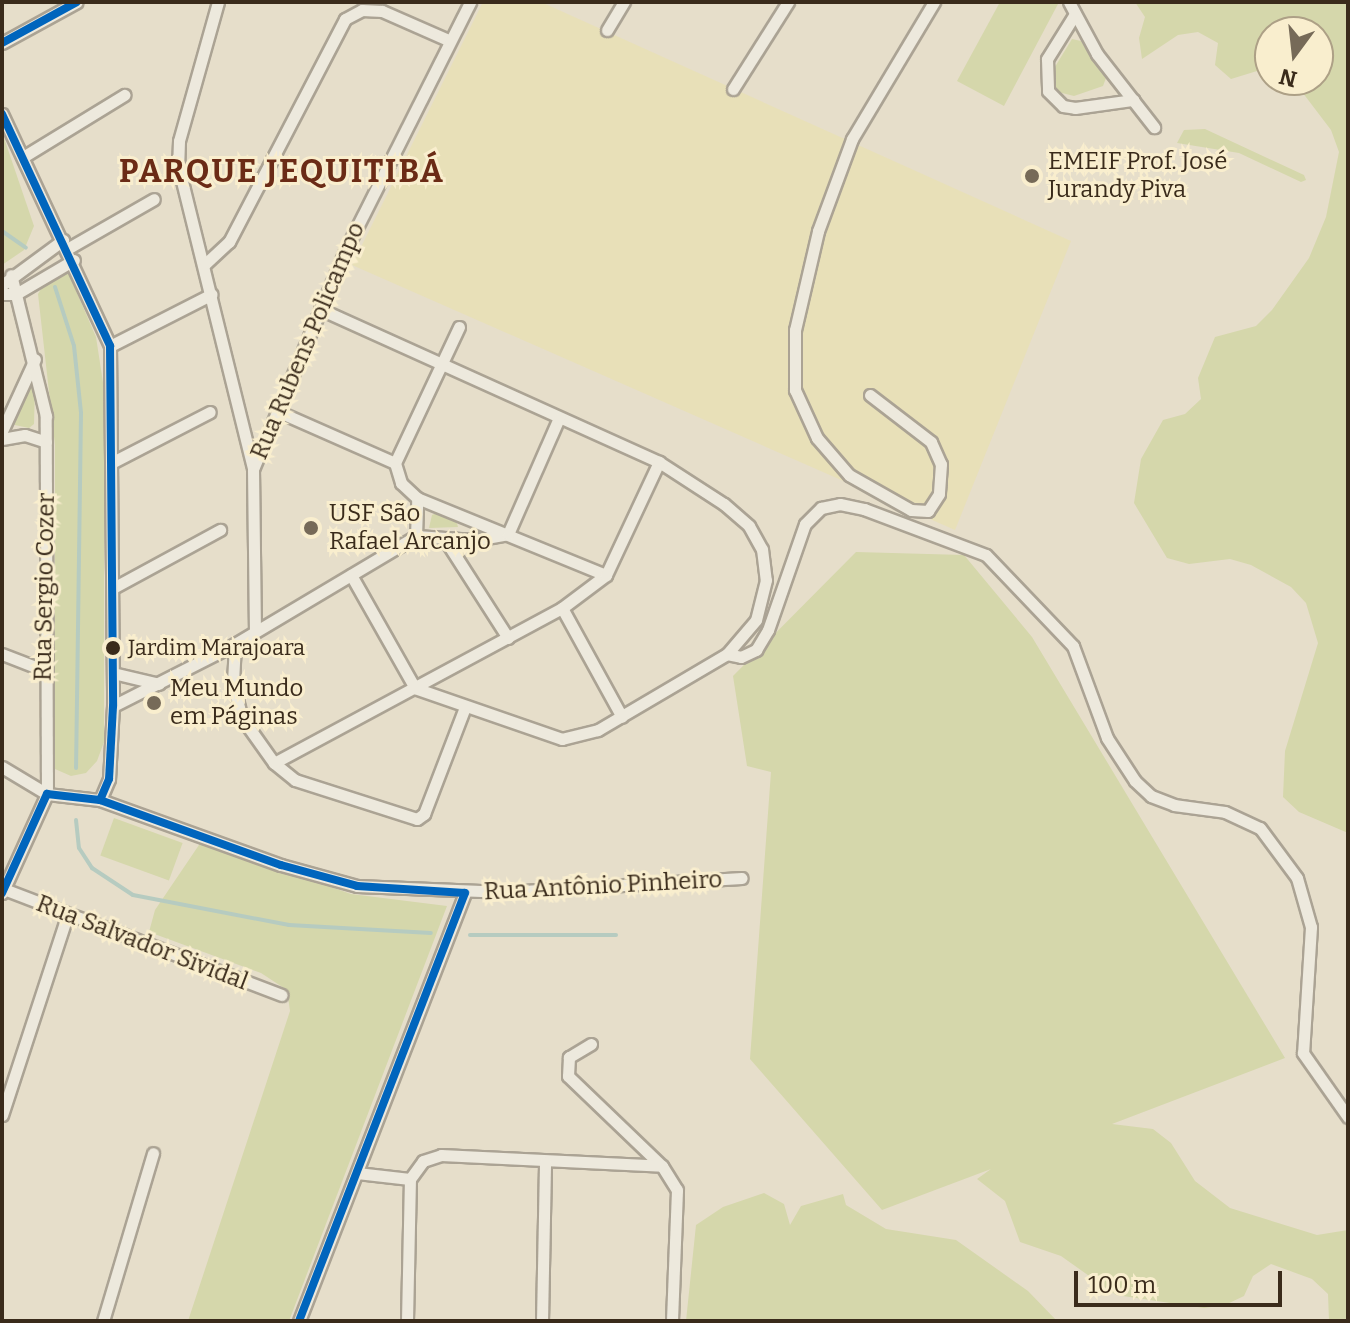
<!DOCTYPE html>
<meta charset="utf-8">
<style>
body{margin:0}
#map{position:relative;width:1350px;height:1323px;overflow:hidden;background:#e6deca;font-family:Bitter,serif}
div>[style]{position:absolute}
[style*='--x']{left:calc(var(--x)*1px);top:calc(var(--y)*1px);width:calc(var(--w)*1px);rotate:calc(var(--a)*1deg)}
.farmland>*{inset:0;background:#e8e0b8}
.green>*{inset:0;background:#d5d7ab;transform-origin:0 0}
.stream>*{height:4px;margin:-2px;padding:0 2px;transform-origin:2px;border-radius:2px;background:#b6cbc0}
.roads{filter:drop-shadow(2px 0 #aba394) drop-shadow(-2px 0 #aba394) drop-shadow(0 2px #aba394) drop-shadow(0 -2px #aba394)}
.street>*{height:11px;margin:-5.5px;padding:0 5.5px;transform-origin:5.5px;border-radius:5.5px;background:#ede9dd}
.bus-1>*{height:8px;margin:-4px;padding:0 4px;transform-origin:4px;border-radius:4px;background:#0065bd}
.dots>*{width:22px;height:22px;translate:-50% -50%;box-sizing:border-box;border:4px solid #f9eece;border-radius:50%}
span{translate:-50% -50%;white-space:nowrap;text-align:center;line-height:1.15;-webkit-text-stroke:6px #f9eece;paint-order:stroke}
.bus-label{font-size:22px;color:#3a2b1b}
.left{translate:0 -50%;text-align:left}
.poi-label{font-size:24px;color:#3a2b1b}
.street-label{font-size:24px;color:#3a2b1b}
.district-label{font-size:32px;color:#6b2b16;font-weight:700;letter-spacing:2px}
.frame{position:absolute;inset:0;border:4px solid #3a2b1b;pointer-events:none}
.north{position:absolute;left:1254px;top:16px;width:80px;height:80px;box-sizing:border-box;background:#f9eece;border:2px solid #ada086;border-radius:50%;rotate:195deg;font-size:22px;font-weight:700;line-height:32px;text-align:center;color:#3a2b1b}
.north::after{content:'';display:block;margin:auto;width:28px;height:36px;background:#766a58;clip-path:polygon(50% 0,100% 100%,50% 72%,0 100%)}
.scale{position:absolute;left:1074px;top:1271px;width:208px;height:36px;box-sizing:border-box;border:4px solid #3a2b1b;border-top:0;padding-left:10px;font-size:24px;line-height:28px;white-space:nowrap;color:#3a2b1b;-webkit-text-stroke:6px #f9eece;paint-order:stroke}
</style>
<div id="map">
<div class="farmland">
<div style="clip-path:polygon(483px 2px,541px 2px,1071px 241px,955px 530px,352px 265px)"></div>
</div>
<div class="green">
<div style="clip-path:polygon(1000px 2px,1058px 4px,1004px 106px,957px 81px)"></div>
<div style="clip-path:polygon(1135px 2px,1348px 2px,1348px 833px,1299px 812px,1283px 797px,1285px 751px,1318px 643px,1306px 603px,1291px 587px,1251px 565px,1230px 559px,1189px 564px,1167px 558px,1134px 503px,1141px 459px,1163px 420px,1185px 414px,1201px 399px,1198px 378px,1215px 337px,1256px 326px,1272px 310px,1309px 258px,1326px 217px,1339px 152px,1331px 130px,1293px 80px,1318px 80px,1318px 32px,1270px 32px,1270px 67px,1231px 79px,1215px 65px,1218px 43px,1198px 32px,1178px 35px,1142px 59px,1139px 38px,1145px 17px)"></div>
<div style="clip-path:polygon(1072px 39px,1081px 41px,1106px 78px,1103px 86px,1074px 96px,1058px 92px,1050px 75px)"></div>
<div style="clip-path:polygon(1205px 129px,1304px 175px,1306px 180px,1301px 182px,1239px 153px,1177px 143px,1184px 130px)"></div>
<div style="clip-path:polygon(2px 132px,34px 226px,24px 250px,2px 265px)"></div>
<div style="clip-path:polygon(67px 270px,96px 337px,104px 389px,104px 742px,97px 761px,86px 773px,71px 776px,55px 769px,55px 445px,38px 294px,47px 279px)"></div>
<div style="clip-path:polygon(30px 383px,35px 387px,34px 424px,29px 428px,10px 424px)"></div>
<div style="clip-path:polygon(439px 512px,456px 520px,458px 527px,429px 528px,432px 515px)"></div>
<div style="clip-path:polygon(856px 552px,964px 555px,1032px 637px,1285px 1058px,1112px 1124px,1153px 1129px,1171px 1143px,1195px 1181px,1230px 1208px,1317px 1235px,1348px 1230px,1348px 1321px,1329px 1321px,1328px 1294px,1312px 1279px,1271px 1264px,1253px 1276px,1244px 1296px,1225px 1305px,1204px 1308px,1116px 1295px,1061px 1256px,1020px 1242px,1005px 1201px,977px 1179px,991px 1169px,882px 1210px,750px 1059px,771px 772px,747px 766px,733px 676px)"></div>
<div style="left:114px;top:818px;width:73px;height:40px;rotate:20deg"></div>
<div style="clip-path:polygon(201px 842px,351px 894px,447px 906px,289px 1321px,188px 1321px,290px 1011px,287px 990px,261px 973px,149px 932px,155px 910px)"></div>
<div style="clip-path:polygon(764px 1193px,784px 1204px,790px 1225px,801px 1206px,843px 1194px,846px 1205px,886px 1229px,956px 1240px,1028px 1291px,1057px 1321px,686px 1321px,696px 1225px,723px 1207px)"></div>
</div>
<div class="stream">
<div style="--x:2;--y:231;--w:29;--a:35"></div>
<div style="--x:55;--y:287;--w:62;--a:72.1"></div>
<div style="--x:74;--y:346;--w:67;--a:84"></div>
<div style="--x:81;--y:413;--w:355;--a:90.8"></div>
<div style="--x:76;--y:820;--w:28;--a:84"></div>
<div style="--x:79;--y:848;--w:24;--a:57"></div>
<div style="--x:92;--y:868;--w:49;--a:33.4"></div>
<div style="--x:133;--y:895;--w:159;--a:10.9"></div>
<div style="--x:289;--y:925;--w:142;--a:3.2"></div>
<div style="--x:470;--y:935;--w:146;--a:0"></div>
</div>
<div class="roads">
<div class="street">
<div style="--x:218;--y:2;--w:144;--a:105.7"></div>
<div style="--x:179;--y:141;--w:24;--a:92"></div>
<div style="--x:178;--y:165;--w:313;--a:76.1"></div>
<div style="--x:253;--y:469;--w:163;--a:89.3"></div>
<div style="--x:1069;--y:2;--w:59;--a:61.7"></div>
<div style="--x:1097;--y:54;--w:93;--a:52"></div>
<div style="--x:1075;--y:14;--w:53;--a:121.9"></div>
<div style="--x:1047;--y:59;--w:32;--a:88"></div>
<div style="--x:1048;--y:91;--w:21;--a:45"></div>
<div style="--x:1063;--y:106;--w:12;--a:9"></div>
<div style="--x:1075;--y:108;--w:59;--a:-7.9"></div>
<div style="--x:607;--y:30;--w:33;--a:-59"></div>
<div style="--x:2;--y:43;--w:85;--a:-28.7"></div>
<div style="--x:733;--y:89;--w:103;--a:-57.7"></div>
<div style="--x:2;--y:114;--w:256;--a:65"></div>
<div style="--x:110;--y:346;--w:360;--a:89.5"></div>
<div style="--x:113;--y:706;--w:73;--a:93.1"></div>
<div style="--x:109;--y:779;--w:23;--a:113"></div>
<div style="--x:23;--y:157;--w:119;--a:-31.5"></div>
<div style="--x:67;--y:249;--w:100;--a:-29.9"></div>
<div style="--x:205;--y:264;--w:33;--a:-43"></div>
<div style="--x:229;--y:242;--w:251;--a:-62.5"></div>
<div style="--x:345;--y:19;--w:19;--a:-28"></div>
<div style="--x:362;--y:10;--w:20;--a:3"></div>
<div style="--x:382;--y:11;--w:72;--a:23.7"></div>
<div style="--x:2;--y:285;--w:76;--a:-36.4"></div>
<div style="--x:2;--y:294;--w:14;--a:0"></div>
<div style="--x:16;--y:294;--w:67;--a:-30.4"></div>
<div style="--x:320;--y:309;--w:372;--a:24.3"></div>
<div style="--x:659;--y:462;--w:77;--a:32.9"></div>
<div style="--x:724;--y:504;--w:33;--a:41"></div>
<div style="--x:749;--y:526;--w:26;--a:61"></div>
<div style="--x:762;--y:549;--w:31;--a:83"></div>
<div style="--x:766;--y:580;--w:41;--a:104"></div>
<div style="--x:756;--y:620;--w:45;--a:130.5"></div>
<div style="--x:727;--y:654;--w:150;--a:149.5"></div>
<div style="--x:598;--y:730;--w:37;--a:166"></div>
<div style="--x:562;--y:739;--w:156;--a:-160.9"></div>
<div style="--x:459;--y:327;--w:150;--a:115.2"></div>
<div style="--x:395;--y:463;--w:21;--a:73"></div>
<div style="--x:401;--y:483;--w:22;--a:43"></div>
<div style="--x:417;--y:498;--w:204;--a:22.2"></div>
<div style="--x:110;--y:346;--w:114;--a:-27"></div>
<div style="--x:870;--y:395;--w:77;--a:37.6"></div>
<div style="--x:931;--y:442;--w:24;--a:66"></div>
<div style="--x:941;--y:464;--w:30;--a:94"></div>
<div style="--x:939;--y:494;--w:20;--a:123"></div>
<div style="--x:928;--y:511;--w:17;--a:-177"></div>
<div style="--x:911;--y:510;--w:71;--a:-150.6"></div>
<div style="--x:849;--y:475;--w:49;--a:-130.9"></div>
<div style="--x:817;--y:438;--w:53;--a:-114.6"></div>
<div style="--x:795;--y:390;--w:60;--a:-90"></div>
<div style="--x:795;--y:330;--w:102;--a:-76.9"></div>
<div style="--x:818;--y:231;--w:98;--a:-69.7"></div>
<div style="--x:852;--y:139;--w:160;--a:-59.1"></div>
<div style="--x:277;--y:411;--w:129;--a:23.8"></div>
<div style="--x:2;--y:431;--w:79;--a:-65.4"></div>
<div style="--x:2;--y:439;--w:23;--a:-10"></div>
<div style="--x:25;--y:435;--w:22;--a:18"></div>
<div style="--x:111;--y:463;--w:111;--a:-27.3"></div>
<div style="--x:253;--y:469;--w:241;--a:-67.1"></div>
<div style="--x:347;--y:247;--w:274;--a:-63.3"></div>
<div style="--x:416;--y:536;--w:38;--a:-88"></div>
<div style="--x:446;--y:541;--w:115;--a:57.4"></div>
<div style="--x:351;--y:575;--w:130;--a:60.5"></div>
<div style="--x:113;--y:588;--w:122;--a:-28.5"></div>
<div style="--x:562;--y:608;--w:124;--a:61.2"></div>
<div style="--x:235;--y:644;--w:39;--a:93"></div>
<div style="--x:233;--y:683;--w:36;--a:76"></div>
<div style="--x:242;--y:718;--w:55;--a:54.6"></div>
<div style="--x:274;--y:763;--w:27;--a:39"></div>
<div style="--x:295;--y:780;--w:128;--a:17.7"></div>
<div style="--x:417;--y:819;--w:9;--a:-36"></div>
<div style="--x:424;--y:814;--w:115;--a:-69"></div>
<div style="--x:2;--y:654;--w:44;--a:21.3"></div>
<div style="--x:727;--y:654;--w:14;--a:12"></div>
<div style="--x:741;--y:657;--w:17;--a:-25"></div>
<div style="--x:756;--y:650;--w:23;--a:-59"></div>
<div style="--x:768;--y:630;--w:112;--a:-70.8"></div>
<div style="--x:805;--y:524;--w:23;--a:-45"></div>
<div style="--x:821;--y:508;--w:19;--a:-12"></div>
<div style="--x:840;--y:504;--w:25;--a:12"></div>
<div style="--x:864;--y:509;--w:130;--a:20.7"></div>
<div style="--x:986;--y:555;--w:126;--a:46.3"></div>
<div style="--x:1073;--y:646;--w:98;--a:69.7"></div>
<div style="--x:1107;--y:738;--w:51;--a:56.9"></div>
<div style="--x:1135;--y:781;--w:22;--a:43"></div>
<div style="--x:1151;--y:796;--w:25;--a:21"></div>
<div style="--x:1174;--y:805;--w:51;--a:7.8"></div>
<div style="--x:1225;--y:812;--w:38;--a:25"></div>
<div style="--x:1260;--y:828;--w:62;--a:53.5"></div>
<div style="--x:1297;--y:878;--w:51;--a:74.1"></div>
<div style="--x:1311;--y:927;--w:126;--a:93.6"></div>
<div style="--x:1303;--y:1053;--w:78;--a:54.9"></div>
<div style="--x:113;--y:673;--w:47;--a:13.4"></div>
<div style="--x:113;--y:706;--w:137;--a:-26.9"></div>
<div style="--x:235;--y:644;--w:211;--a:-30.8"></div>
<div style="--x:416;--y:536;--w:59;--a:3.9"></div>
<div style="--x:475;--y:540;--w:34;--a:-10"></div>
<div style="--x:508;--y:534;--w:127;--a:-66.3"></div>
<div style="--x:274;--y:763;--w:327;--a:-28.3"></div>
<div style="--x:562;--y:608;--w:55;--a:-36.9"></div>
<div style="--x:606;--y:575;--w:125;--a:-64.9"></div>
<div style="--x:2;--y:767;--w:52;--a:31"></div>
<div style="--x:47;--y:794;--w:53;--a:6.5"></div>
<div style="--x:100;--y:800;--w:192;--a:19.8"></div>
<div style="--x:281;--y:865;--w:79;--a:15.4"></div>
<div style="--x:357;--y:886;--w:149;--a:2.3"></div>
<div style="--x:506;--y:892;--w:236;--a:-3.4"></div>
<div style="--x:4;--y:889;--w:297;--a:20.9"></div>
<div style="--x:2;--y:893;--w:109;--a:-65.6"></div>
<div style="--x:47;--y:794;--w:378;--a:-90.2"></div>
<div style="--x:46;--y:416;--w:145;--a:-103.9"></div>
<div style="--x:591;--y:1044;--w:26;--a:149"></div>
<div style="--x:569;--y:1057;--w:19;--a:93"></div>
<div style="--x:568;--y:1076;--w:130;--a:43.8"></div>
<div style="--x:662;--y:1166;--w:28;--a:58"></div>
<div style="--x:677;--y:1190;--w:131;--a:92.2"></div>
<div style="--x:2;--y:1115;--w:209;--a:-71.9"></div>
<div style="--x:357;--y:1173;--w:53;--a:6.5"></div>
<div style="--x:410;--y:1179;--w:22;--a:-54"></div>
<div style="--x:423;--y:1161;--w:19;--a:-18"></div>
<div style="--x:441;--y:1155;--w:221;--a:2.8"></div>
<div style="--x:103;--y:1321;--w:175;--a:-73.4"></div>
<div style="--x:299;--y:1321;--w:459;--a:-68.8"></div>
<div style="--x:407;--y:1321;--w:142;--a:-88.8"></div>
<div style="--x:542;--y:1321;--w:159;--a:-88.9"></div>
</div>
</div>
<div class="bus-1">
<div style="--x:2;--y:43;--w:85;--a:-28.7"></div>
<div style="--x:2;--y:114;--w:256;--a:65"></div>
<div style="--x:110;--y:346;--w:360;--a:89.5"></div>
<div style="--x:113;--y:706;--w:73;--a:93.1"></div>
<div style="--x:109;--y:779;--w:23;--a:113"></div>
<div style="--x:2;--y:893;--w:109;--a:-65.6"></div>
<div style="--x:47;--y:794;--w:53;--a:6.5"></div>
<div style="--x:100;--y:800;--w:192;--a:19.8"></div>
<div style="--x:281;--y:865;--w:79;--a:15.4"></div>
<div style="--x:357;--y:886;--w:108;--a:3.7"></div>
<div style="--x:465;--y:893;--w:459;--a:111.2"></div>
</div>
<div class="dots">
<div style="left:1032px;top:176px;background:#766a58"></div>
<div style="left:311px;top:528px;background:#766a58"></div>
<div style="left:113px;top:648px;background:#3a2b1b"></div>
<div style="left:154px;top:703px;background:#766a58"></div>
</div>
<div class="bus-label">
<span class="left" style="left:128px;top:648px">Jardim Marajoara</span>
</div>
<div class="poi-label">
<span class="left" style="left:1048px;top:176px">EMEIF Prof. José<br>Jurandy Piva</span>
<span class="left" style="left:329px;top:528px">USF São<br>Rafael Arcanjo</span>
<span class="left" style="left:170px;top:703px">Meu Mundo<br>em Páginas</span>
</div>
<div class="street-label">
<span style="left:308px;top:341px;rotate:-67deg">Rua Rubens Policampo</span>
<span style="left:45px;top:587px;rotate:-89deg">Rua Sergio Cozer</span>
<span style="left:603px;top:886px;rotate:-3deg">Rua Antônio Pinheiro</span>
<span style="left:142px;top:943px;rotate:21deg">Rua Salvador Sividal</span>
</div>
<div class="district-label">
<span style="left:282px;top:171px">PARQUE JEQUITIBÁ</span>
</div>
<div class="frame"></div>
<div class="north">N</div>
<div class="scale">100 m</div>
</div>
